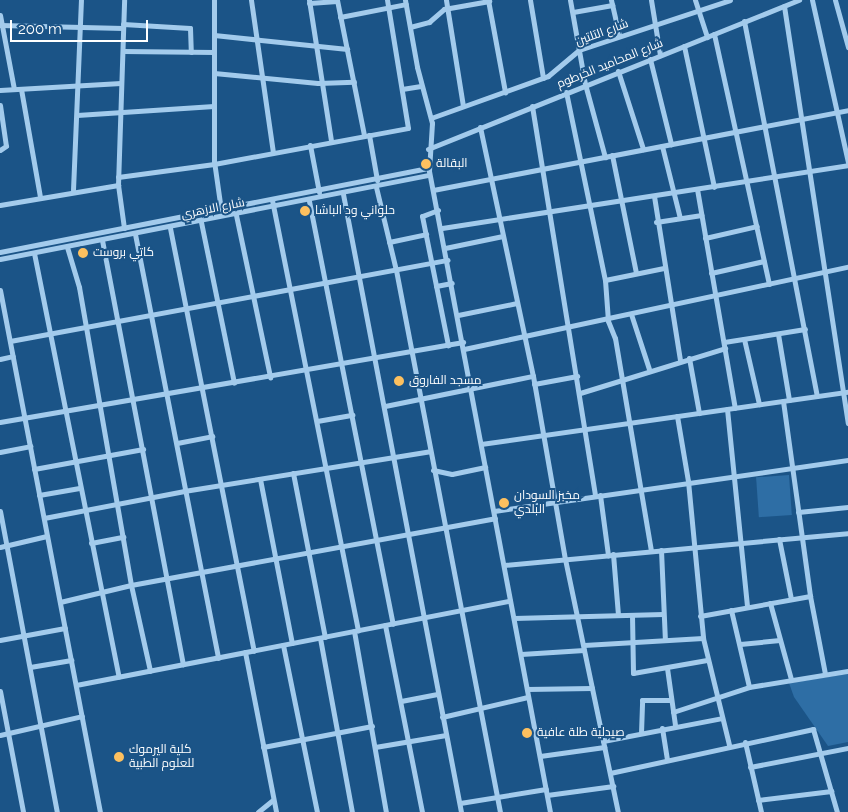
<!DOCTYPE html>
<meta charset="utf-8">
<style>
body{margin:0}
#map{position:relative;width:848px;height:812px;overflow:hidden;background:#1b5487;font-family:Raleway,Cairo,sans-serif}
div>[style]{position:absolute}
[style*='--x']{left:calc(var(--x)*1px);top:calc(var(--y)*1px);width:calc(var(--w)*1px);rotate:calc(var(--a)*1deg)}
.green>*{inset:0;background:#2e6ea5;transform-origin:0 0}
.minor>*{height:5px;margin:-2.5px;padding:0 2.5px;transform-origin:2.5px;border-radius:2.5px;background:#a3cbec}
.dots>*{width:14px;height:14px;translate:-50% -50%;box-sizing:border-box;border:2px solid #1b5487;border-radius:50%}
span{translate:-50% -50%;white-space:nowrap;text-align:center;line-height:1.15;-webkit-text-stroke:4px #1b5487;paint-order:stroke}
.street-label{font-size:12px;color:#fff}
.poi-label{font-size:12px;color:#fff}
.left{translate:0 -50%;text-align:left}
.scale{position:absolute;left:10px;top:20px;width:138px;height:22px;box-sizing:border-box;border:2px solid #fff;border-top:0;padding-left:6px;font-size:15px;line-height:18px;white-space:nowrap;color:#fff;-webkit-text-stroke:4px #1b5487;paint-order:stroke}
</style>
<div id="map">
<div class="green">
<div style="left:789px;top:475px;width:40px;height:33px;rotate:86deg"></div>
<div style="clip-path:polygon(848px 674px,848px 742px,828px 746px,794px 697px,789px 683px)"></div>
</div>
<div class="minor">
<div style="--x:214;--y:0;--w:161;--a:90"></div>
<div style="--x:214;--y:161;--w:49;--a:81.9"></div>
<div style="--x:251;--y:0;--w:154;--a:81.8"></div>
<div style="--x:309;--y:0;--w:143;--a:81.1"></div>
<div style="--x:337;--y:0;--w:138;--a:78.7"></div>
<div style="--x:405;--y:0;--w:68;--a:79.8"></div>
<div style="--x:417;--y:67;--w:58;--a:75"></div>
<div style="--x:432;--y:123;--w:48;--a:93.6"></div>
<div style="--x:429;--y:171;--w:652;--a:79.31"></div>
<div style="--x:446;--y:0;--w:107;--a:80.9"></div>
<div style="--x:488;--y:0;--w:94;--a:79.5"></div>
<div style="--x:530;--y:0;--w:79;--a:80.5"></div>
<div style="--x:570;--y:0;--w:85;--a:79.9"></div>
<div style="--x:585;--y:84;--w:76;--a:74.7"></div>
<div style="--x:611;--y:0;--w:37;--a:77"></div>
<div style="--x:651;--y:0;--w:56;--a:80.7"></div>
<div style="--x:695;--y:0;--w:39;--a:72"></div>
<div style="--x:812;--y:0;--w:167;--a:77.5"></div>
<div style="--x:835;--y:0;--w:49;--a:74.5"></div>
<div style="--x:309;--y:3;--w:28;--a:-4"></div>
<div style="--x:784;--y:6;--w:422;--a:81.3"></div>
<div style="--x:573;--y:12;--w:40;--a:-10"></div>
<div style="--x:0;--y:15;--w:75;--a:79.3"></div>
<div style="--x:340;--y:17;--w:67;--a:-11.1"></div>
<div style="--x:744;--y:21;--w:382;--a:79"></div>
<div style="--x:123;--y:24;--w:67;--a:3.4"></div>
<div style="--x:190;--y:28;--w:24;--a:88"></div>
<div style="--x:0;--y:25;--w:123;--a:1.4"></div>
<div style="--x:410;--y:27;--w:20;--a:-15"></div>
<div style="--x:429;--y:22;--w:20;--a:-41"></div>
<div style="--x:444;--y:9;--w:46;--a:-10.1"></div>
<div style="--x:714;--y:34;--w:256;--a:77.6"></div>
<div style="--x:214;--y:35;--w:134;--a:6"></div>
<div style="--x:684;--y:46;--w:144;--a:78"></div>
<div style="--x:123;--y:51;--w:91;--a:0.6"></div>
<div style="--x:650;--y:59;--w:88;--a:76.1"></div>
<div style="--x:618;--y:71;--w:82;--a:72.2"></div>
<div style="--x:214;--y:73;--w:104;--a:5.5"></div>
<div style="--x:318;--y:83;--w:36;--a:-2"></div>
<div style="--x:21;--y:89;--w:110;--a:80"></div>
<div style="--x:402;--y:89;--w:19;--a:-9"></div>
<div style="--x:0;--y:90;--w:121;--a:-3.3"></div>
<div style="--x:566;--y:92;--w:192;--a:78.3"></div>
<div style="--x:605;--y:280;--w:41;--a:85.8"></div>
<div style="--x:608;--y:321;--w:18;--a:68"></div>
<div style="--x:615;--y:338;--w:216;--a:80.4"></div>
<div style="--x:0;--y:105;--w:41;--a:81.7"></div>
<div style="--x:6;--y:146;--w:7;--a:146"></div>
<div style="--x:532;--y:106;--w:395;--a:80.8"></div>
<div style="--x:77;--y:115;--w:137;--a:-3.8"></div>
<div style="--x:431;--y:118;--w:124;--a:-19.7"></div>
<div style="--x:548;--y:76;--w:40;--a:-40"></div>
<div style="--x:579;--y:50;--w:159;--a:-18.3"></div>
<div style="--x:480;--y:127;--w:255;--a:78"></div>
<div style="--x:533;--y:376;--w:186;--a:80.1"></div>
<div style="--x:565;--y:559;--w:258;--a:78.2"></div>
<div style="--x:369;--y:135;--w:46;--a:79.9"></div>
<div style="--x:310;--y:145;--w:48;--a:79.2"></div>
<div style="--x:662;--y:146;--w:74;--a:76"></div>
<div style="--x:428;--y:149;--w:400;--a:-21.9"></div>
<div style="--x:612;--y:155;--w:120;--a:78.5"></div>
<div style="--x:118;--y:177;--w:97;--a:-7.7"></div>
<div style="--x:214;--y:164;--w:197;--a:-10.5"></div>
<div style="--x:408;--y:128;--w:130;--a:-99.3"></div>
<div style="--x:376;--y:187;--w:85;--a:76.5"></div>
<div style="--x:396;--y:270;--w:552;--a:79.14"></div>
<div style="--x:697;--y:189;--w:222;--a:80.2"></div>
<div style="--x:73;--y:190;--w:190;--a:-87.6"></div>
<div style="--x:433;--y:190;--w:423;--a:-10.9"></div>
<div style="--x:343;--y:194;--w:629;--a:79.19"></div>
<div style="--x:654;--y:196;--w:167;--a:81"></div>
<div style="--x:272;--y:200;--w:439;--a:78.7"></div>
<div style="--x:309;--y:201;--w:431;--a:78.8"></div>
<div style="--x:0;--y:205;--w:120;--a:-9.6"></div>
<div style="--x:438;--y:210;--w:17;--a:159"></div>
<div style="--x:422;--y:216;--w:132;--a:78.6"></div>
<div style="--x:236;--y:215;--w:166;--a:78.1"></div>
<div style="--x:201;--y:222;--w:164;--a:78.4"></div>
<div style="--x:656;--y:222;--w:46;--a:-8.8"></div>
<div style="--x:124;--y:228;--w:43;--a:-97.9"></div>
<div style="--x:118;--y:185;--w:185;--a:-88.1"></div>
<div style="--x:170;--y:228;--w:431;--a:78.8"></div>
<div style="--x:442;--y:228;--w:411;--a:-8.8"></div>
<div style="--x:135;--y:234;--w:432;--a:78.9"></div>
<div style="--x:705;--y:238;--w:53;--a:-13"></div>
<div style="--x:102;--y:240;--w:432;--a:79.2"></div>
<div style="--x:389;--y:242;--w:38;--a:-12"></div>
<div style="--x:67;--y:247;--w:42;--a:73.3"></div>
<div style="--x:79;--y:287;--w:303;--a:80.1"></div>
<div style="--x:131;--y:585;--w:88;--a:77.5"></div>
<div style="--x:445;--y:248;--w:59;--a:-11.7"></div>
<div style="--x:0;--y:252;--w:436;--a:-11.1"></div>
<div style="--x:34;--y:253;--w:432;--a:78.7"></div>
<div style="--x:0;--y:259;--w:437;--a:-11.1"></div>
<div style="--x:711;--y:273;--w:54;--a:-12.8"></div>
<div style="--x:605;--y:280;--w:60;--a:-11.5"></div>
<div style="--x:436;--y:286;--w:16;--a:-11"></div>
<div style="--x:0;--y:290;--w:531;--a:79.16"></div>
<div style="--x:631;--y:314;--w:58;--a:71.9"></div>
<div style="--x:458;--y:315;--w:60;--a:-11.5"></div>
<div style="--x:778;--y:334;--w:67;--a:80.5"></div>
<div style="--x:744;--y:339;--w:67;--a:77"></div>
<div style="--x:10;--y:341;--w:445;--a:-10.5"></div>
<div style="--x:724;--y:342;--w:82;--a:-9.1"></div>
<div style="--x:464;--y:349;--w:393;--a:-12.1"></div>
<div style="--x:689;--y:358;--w:56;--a:79.7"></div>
<div style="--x:0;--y:359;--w:13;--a:-13"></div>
<div style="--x:534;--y:384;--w:44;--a:-10.5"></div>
<div style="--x:580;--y:393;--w:152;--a:-17.2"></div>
<div style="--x:783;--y:401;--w:197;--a:82.1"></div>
<div style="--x:810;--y:596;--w:79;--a:79.1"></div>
<div style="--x:385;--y:406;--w:151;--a:-11.5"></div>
<div style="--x:727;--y:409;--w:199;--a:84.2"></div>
<div style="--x:677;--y:416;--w:66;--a:80.4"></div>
<div style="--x:688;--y:481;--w:158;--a:84.5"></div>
<div style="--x:703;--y:638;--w:110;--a:76.3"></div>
<div style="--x:317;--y:421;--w:36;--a:-10"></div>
<div style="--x:0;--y:422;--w:470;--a:-9.8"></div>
<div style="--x:177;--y:443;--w:36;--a:-11"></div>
<div style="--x:481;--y:444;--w:371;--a:-8.1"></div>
<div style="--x:0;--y:452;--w:31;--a:-11"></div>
<div style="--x:34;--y:469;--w:111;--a:-10.4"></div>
<div style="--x:433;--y:470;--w:19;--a:12"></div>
<div style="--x:452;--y:474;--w:34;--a:-12"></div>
<div style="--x:293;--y:473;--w:167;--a:79"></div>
<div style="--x:260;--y:479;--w:167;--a:79"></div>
<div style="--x:39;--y:495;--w:41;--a:-9.9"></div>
<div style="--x:600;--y:495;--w:61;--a:82.4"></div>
<div style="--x:0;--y:511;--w:306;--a:79.3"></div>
<div style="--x:494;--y:511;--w:358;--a:-8.2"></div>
<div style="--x:798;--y:512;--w:50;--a:-5.7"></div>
<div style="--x:44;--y:518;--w:143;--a:-10.9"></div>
<div style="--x:184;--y:491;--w:249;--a:-9.2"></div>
<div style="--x:779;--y:539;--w:61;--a:78.7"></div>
<div style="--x:91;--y:543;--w:33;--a:-11"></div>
<div style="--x:0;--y:547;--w:48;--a:-13.2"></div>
<div style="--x:661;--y:550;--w:90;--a:87.5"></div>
<div style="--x:613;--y:554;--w:61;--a:85.3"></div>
<div style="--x:504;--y:565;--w:345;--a:-5.3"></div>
<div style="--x:60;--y:602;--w:73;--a:-13.5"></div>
<div style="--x:131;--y:585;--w:370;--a:-10.4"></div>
<div style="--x:770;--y:603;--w:79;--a:74.6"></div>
<div style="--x:731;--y:610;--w:79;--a:76.8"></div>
<div style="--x:632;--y:615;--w:58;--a:89"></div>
<div style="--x:633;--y:673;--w:75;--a:-10"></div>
<div style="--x:700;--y:616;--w:112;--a:-10.3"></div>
<div style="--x:514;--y:618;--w:149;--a:-1.5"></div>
<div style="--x:385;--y:625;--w:191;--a:78.8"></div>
<div style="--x:354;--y:631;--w:184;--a:80"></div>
<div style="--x:320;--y:638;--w:177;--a:79.6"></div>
<div style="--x:0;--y:640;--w:66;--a:-10.5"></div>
<div style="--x:740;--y:644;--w:40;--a:-5.7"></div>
<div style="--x:283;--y:645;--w:170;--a:78.5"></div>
<div style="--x:584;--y:645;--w:119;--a:-3.4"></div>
<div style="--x:245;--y:652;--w:163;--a:79"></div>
<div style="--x:521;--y:654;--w:63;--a:-3.6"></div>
<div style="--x:30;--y:667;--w:42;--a:-9.7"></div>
<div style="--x:667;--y:668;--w:58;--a:82"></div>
<div style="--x:76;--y:685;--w:442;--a:-11"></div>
<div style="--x:527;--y:689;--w:65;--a:-0.9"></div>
<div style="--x:0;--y:691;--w:123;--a:79.2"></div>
<div style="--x:401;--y:701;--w:37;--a:-11"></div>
<div style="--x:673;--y:712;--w:80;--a:-18.2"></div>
<div style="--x:749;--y:687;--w:100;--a:-9.2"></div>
<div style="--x:442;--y:717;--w:88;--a:-13.1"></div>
<div style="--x:662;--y:728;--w:31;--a:81"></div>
<div style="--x:641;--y:733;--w:33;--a:-88"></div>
<div style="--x:642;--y:700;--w:29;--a:0"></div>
<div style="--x:0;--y:735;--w:84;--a:-13"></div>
<div style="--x:603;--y:741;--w:121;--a:-10.9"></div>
<div style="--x:745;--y:742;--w:72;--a:77.1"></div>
<div style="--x:263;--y:747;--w:111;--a:-10.9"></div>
<div style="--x:375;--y:747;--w:72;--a:-9.6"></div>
<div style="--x:540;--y:756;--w:65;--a:-8"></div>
<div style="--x:750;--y:767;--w:100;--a:-11"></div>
<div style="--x:610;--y:773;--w:208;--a:-12.2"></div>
<div style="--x:813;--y:729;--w:86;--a:73.9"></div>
<div style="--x:547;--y:795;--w:67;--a:-7.8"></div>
<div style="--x:758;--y:800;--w:74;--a:-7"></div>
<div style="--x:460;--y:803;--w:87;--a:-9.2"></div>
<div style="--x:258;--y:812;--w:19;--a:-39"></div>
</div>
<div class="dots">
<div style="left:426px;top:164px;background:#fdc05f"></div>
<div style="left:305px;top:211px;background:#fdc05f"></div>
<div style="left:83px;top:253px;background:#fdc05f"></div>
<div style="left:399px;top:381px;background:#fdc05f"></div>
<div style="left:504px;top:503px;background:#fdc05f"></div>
<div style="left:527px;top:733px;background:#fdc05f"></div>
<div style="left:119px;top:757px;background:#fdc05f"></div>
</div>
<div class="street-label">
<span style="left:602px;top:33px;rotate:-20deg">شارع التلتين</span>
<span style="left:610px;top:64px;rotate:-22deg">شارع المحاميد الخرطوم</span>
<span style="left:213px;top:209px;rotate:-11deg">شارع الازهري</span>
</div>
<div class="poi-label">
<span class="left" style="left:436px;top:164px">البقالة</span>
<span class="left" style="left:315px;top:211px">حلواني ود الباشا</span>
<span class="left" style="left:93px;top:253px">كاتي بروست</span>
<span class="left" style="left:409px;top:381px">مسجد الفاروق</span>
<span class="left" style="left:514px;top:503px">مخبز السودان<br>البلدي</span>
<span class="left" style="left:537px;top:733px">صيدلية طلة عافية</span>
<span class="left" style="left:129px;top:757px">كلية اليرموك<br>للعلوم الطبية</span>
</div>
<div class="scale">200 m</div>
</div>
